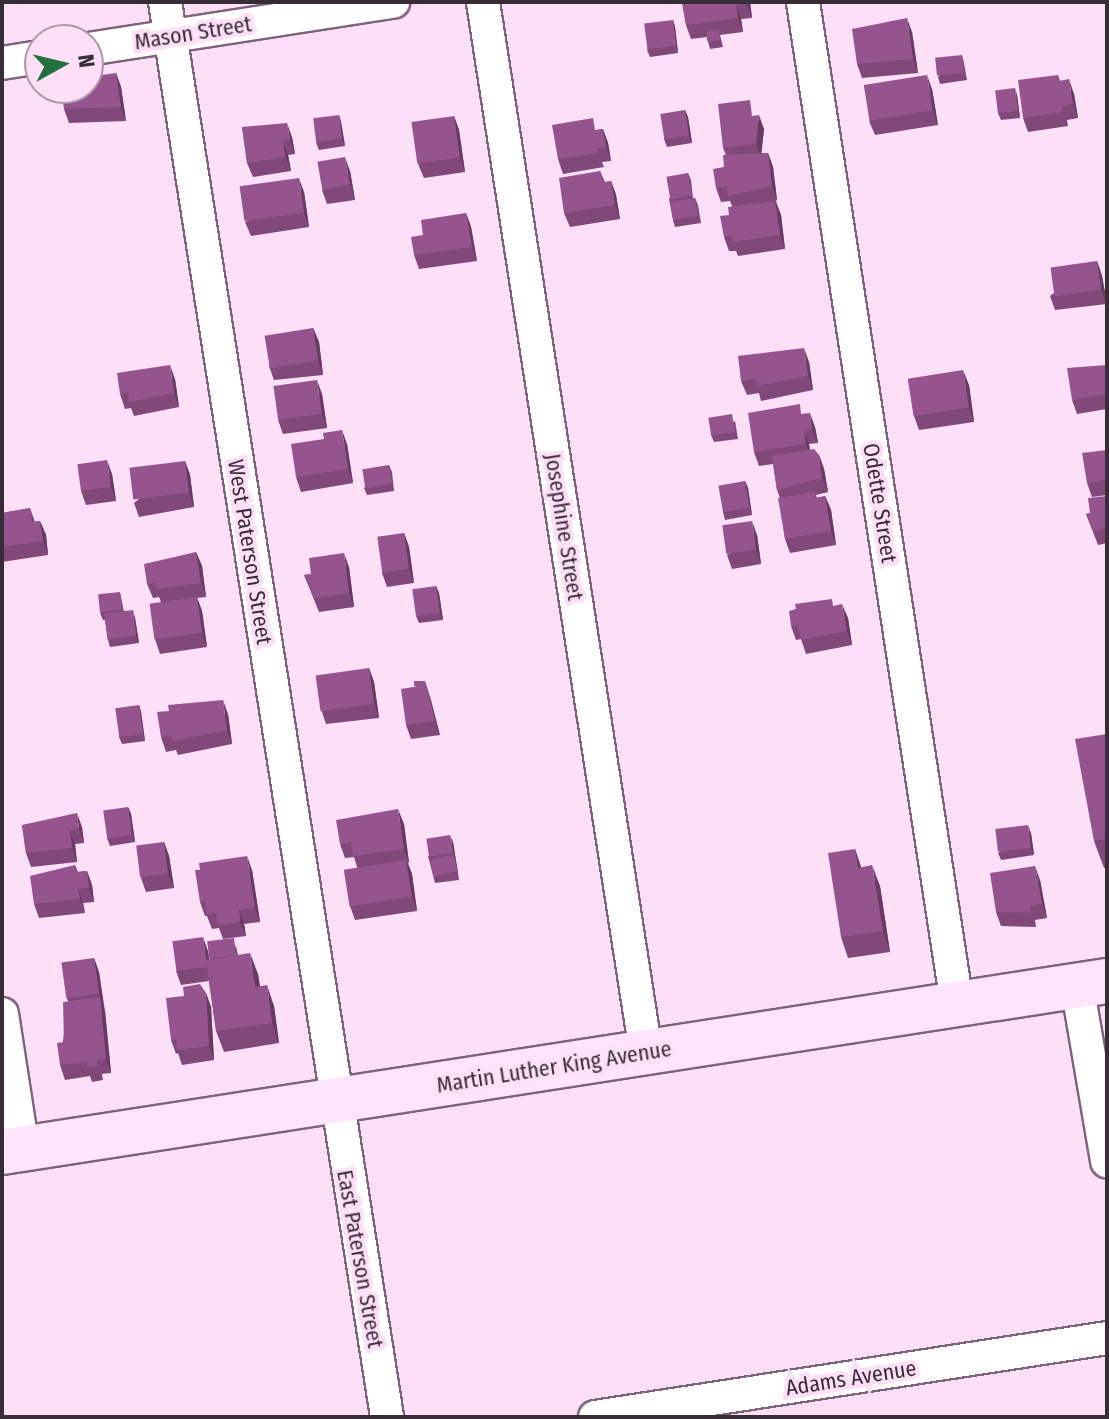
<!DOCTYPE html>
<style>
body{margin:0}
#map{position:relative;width:1109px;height:1419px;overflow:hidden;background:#fddff8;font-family:"Fira Sans Condensed",sans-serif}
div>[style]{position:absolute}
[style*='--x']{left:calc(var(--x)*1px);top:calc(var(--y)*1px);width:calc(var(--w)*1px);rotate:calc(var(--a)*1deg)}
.roads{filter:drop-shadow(2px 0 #7e647a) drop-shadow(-2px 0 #7e647a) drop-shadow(0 2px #7e647a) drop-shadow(0 -2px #7e647a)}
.street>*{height:32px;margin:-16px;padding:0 16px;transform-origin:16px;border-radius:16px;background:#fff}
.secondary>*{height:44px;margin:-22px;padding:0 22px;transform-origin:22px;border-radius:22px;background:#ffe5fb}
.wall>*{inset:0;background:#81487a}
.shaded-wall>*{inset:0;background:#693b63}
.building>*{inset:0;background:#96548e;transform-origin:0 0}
span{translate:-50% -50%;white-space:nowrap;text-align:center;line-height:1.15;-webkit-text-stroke:8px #fddff8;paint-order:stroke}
.street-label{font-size:22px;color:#382d36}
.frame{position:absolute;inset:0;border:4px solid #382d36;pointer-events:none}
.north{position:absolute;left:24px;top:24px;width:80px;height:80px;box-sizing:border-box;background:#fddff8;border:2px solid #ae98aa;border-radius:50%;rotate:82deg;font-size:22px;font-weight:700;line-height:32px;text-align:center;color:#382d36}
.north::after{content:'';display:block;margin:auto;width:28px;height:36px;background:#24703f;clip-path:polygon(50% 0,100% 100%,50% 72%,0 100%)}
</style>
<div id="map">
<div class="roads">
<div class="street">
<div style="--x:165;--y:2;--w:1432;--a:81.08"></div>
<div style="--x:483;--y:2;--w:1063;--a:81.18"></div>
<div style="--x:803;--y:2;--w:1014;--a:81.26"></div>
<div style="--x:88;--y:49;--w:309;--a:-8.8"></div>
<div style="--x:2;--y:63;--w:38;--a:-9"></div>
<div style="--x:1077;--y:985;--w:179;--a:80.3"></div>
<div style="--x:2;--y:1014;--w:137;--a:81.2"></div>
<div style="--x:595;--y:1417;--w:518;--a:-8.77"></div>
</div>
<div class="secondary">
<div style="--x:2;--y:1152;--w:1118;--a:-8.8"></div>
</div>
</div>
<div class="wall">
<div style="clip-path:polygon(682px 2px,750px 2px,752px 18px,741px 19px,743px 32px,720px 35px,723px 47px,710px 49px,707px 37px,691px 39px,686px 25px)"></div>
<div style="clip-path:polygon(673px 20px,675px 27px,678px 53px,650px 57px,647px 50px)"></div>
<div style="clip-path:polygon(912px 32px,918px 73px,862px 78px,857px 64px)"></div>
<div style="clip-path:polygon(962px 55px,964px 63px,967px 80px,940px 84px,938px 77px)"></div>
<div style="clip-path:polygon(116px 73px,121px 87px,126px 121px,69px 123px,64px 109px)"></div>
<div style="clip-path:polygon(1058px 75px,1060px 81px,1074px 94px,1078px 118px,1067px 120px,1068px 126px,1028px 132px,1023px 118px)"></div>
<div style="clip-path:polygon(932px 89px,938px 125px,875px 135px,869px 121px)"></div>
<div style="clip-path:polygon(1017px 95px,1020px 118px,1001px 120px,998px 113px)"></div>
<div style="clip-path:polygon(685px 110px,688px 117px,692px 143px,667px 147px,664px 139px)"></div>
<div style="clip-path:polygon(339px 115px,341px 122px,345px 146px,319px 150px,316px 143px)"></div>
<div style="clip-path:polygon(454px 116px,459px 130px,465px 172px,424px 178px,418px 164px)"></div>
<div style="clip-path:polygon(755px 116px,764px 129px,761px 153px,768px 153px,773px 167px,777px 200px,776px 201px,781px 215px,785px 249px,738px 256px,736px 251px,729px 251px,724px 237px,732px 206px,730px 201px,721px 202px,716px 188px,724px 167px,726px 155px,723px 148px)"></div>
<div style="clip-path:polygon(242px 127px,292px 137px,295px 154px,288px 155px,291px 171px,253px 177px,247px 163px)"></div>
<div style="clip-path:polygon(603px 129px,608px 143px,611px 161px,602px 162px,604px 167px,563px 174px,558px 159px,597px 130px)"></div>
<div style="clip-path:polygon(350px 171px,355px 200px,327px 204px,322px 190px)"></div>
<div style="clip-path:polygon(600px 171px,605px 182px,611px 181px,616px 195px,620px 219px,570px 227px,564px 213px)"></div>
<div style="clip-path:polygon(688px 173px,691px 180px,693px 198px,695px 198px,698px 205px,701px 223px,675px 227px,673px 220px,669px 199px)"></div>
<div style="clip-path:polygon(304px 192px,309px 227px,251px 236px,245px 222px)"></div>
<div style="clip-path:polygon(466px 213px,471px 227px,477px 261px,419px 269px,414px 255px,423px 235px)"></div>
<div style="clip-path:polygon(1097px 261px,1102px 276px,1107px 304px,1055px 310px,1050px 296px)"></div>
<div style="clip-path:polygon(313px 328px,319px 342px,323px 375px,274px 380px,269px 366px)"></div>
<div style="clip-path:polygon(809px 362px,813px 390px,761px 401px,759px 393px,747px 395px,741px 381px)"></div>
<div style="clip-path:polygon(1107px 365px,1107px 409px,1077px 414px,1072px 400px)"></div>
<div style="clip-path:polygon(175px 379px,179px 407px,134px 416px,131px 408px,125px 409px,120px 394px)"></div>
<div style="clip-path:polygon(969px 385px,974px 422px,919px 430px,914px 416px)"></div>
<div style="clip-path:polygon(322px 394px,327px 428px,283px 434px,278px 420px)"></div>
<div style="clip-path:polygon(804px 414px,815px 427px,818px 443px,809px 444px,810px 450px,819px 455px,824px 469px,828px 492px,816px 495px,817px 498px,825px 496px,831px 510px,836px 545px,790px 553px,785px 539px,780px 498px,777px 490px,773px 464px,759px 466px,754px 452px)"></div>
<div style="clip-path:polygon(735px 421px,738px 439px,714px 442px,711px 435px)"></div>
<div style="clip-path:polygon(347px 444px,353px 483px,301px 492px,296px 477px)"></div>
<div style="clip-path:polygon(1107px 450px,1107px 495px,1092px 497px,1087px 483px)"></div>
<div style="clip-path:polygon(185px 461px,190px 475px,194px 507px,139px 517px,134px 503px)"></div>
<div style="clip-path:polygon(389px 465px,392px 472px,394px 491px,367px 495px,364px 488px)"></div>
<div style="clip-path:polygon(112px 474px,116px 501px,86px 505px,81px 491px)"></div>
<div style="clip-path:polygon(745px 481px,748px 488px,752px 515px,725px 520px,723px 512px)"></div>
<div style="clip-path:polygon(1107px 496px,1107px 543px,1098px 545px,1086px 514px,1090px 513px)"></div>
<div style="clip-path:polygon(30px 508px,35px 522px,40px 521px,46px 535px,48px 555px,2px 562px,2px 513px)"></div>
<div style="clip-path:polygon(404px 533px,409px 547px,414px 583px,387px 587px,382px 573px)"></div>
<div style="clip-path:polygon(757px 535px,761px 564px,732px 569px,727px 555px)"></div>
<div style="clip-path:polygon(196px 552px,202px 566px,206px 597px,197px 598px,202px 611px,207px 647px,160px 654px,155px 639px,161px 602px,159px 597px,153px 598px,147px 584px)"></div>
<div style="clip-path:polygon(349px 567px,354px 607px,319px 612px,304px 575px)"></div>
<div style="clip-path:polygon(436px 586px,439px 593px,443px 620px,419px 623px,416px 616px)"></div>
<div style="clip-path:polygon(120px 592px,124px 612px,135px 618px,139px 643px,110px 647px,108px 640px,105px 620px,103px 620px,100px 613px)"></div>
<div style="clip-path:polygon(835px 606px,848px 618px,852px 645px,806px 654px,801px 639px,796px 640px,791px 626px)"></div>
<div style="clip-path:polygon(369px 668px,374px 682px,379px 718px,326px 724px,321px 709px)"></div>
<div style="clip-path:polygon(425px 681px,440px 735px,411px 739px,406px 725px,415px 687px)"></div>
<div style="clip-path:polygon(139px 705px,141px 712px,145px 741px,122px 744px,119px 737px)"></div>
<div style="clip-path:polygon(228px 714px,232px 744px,178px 755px,176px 750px,166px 752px,161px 737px)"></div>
<div style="clip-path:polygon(1107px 734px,1107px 868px,1104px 868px,1094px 841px)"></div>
<div style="clip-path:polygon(128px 807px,131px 814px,135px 842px,110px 846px,107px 838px)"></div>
<div style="clip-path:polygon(404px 824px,409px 863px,408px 863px,412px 874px,417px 911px,355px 920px,350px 906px,357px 867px,354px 857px,345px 858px,340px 844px)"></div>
<div style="clip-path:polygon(22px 825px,82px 827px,84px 843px,75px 844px,77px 862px,31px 867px,26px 853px)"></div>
<div style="clip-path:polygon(1031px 833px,1034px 855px,1001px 860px,998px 853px)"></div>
<div style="clip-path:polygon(164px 842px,169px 856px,174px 888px,146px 892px,141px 878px)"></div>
<div style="clip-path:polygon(453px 842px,459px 880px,435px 883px,428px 856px)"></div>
<div style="clip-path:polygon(855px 849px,861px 867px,880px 886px,890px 952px,848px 958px,841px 937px)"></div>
<div style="clip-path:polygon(75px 865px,78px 872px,87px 871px,92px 885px,94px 902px,83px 903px,85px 913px,39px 918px,34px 904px)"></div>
<div style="clip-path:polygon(252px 870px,260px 922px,244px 924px,246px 936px,223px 939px,219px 928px,212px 929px,207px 916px,205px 916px,200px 902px)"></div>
<div style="clip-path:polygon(1040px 880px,1047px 918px,1035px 920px,1036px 927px,1001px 926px,996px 912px)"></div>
<div style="clip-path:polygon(236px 946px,238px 955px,258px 974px,260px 986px,274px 1006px,279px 1043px,224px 1052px,216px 1031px,209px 981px,181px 985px,176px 971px,208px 951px,209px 959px)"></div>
<div style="clip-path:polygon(94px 958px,99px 972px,105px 1011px,111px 1073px,102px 1074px,103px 1080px,92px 1082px,90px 1076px,65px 1080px,60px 1065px,68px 1001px,67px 999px)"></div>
<div style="clip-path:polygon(206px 993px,211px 1007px,214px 1060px,182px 1065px,178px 1053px,176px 1054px,171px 1040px)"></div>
</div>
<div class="shaded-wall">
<div style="clip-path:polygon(746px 2px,750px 2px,752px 18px)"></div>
<div style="clip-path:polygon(736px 5px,741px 19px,743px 32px,738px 18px)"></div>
<div style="clip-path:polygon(907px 18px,912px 32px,918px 73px,913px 59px)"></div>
<div style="clip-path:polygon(673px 20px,675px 27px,678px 53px,676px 46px)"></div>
<div style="clip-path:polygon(116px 73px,121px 87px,126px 121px,121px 107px)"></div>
<div style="clip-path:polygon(927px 75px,932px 89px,938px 125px,933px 111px)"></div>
<div style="clip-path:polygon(1069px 79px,1074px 94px,1078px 118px,1073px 104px)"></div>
<div style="clip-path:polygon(1015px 88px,1017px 95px,1020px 118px,1018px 111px)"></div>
<div style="clip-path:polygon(685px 110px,688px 117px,692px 143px,689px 136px)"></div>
<div style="clip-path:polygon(339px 115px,341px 122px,345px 146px,342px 139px)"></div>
<div style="clip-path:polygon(759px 115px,764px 129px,761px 158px,756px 144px)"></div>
<div style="clip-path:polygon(454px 116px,459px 130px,465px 172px,460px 158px)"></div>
<div style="clip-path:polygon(287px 123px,292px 137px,295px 154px,290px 140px)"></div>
<div style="clip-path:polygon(603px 129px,608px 143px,611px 161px,606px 147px)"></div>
<div style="clip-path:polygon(283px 141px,288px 155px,291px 171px,285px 157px)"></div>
<div style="clip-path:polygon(768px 153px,773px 167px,777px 200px,772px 186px)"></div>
<div style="clip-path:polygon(345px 157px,350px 171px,355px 200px,350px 185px)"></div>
<div style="clip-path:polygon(299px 178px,304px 192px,309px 227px,304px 213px)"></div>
<div style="clip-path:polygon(611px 181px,616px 195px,620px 219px,615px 205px)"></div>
<div style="clip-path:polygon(775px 201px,781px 215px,785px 249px,780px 235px)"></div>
<div style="clip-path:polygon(466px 213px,471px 227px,477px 261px,472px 247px)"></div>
<div style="clip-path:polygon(1097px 261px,1102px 276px,1107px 304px,1101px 290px)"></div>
<div style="clip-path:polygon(313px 328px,319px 342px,323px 375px,318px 361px)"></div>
<div style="clip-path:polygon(804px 348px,809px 362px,813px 390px,808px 376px)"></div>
<div style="clip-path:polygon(170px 365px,175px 379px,179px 407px,174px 393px)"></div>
<div style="clip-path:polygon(963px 370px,969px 385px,974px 422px,969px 408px)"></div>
<div style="clip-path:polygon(317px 380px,322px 394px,327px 428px,322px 414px)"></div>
<div style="clip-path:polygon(810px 413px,815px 427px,818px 443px,812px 429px)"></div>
<div style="clip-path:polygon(342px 430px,347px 444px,353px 483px,348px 469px)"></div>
<div style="clip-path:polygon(804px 430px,809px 444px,811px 458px,806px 444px)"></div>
<div style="clip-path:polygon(819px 455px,824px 469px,828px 492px,822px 478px)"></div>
<div style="clip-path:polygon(107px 460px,112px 474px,116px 501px,111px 487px)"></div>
<div style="clip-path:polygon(185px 461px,190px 475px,194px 507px,189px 493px)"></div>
<div style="clip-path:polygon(745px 481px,748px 488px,752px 515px,750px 508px)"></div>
<div style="clip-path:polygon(825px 496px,831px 510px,836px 545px,831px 531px)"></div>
<div style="clip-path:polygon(40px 521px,46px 535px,48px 555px,43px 541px)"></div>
<div style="clip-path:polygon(752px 521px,757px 535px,761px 564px,756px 550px)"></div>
<div style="clip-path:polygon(404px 533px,409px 547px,414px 583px,409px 569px)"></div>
<div style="clip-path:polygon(196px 552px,202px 566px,206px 597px,201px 583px)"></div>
<div style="clip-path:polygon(344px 553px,349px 567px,354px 607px,349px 593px)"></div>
<div style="clip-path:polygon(436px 586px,439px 593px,443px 620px,440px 613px)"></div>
<div style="clip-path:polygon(197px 597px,202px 611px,207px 647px,202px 633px)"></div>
<div style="clip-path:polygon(842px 604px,848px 618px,852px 645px,847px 631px)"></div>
<div style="clip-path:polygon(133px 610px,135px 618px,139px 643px,136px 636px)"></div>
<div style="clip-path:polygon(369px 668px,374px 682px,379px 718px,374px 704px)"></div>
<div style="clip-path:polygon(425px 681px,431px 700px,440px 735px,435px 721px)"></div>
<div style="clip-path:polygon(223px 700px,228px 714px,232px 744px,227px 730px)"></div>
<div style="clip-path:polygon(139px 705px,141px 712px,145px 741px,143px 734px)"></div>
<div style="clip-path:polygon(128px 807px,131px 814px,135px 842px,132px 835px)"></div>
<div style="clip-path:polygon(398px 809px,404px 824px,409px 863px,404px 849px)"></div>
<div style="clip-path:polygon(77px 813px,82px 827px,84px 843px,79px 829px)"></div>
<div style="clip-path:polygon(1028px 825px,1031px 833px,1034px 855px,1031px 848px)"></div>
<div style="clip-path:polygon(70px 830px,75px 844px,77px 862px,72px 848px)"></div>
<div style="clip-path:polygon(450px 835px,453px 842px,459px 880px,457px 872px)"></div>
<div style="clip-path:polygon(164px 842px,169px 856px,174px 888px,168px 874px)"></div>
<div style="clip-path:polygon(855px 849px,862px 870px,858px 868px)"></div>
<div style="clip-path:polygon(247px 856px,252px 870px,260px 922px,255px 908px)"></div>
<div style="clip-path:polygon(406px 860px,412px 874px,417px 911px,412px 897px)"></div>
<div style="clip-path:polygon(872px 865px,880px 886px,890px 952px,883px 931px)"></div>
<div style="clip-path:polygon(1035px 866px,1040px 880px,1047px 918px,1042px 904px)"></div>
<div style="clip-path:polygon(87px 871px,92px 885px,94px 902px,89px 888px)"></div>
<div style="clip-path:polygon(78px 889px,83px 903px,85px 913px,80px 899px)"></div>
<div style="clip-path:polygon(239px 910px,244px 924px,246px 936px,240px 922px)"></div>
<div style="clip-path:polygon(203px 937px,208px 951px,212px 981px,207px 967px)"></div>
<div style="clip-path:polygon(250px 953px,258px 974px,263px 1008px,255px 987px)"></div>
<div style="clip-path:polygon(94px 958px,99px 972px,104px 1008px,99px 994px)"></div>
<div style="clip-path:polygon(267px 985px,274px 1006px,279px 1043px,272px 1023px)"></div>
<div style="clip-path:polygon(206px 993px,211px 1007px,214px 1060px,209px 1046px)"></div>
<div style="clip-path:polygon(100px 997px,105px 1011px,111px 1073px,106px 1059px)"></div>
</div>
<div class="building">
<div style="clip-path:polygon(682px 2px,746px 2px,746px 3px,736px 5px,738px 18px,686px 25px)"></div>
<div style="clip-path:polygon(907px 18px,913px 59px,857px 64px,852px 29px)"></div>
<div style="left:673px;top:20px;width:26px;height:29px;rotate:83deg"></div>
<div style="left:719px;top:30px;width:10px;height:13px;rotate:84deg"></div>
<div style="left:962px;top:55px;width:18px;height:27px;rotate:84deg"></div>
<div style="clip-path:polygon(116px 73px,121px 107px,64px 109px,61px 88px,88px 88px,88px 77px)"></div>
<div style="left:927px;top:75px;width:36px;height:64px;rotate:81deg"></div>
<div style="clip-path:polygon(1058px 75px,1059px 81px,1069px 79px,1073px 104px,1062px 106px,1063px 112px,1023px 118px,1018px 80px)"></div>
<div style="left:1015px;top:88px;width:23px;height:20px;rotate:83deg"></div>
<div style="clip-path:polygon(750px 100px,752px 116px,759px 115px,756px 144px,723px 148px,718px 104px)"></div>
<div style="left:685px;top:110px;width:26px;height:25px;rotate:81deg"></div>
<div style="left:339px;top:115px;width:24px;height:26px;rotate:83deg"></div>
<div style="left:454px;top:116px;width:42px;height:43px;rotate:82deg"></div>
<div style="clip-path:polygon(593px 118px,595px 130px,603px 129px,606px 147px,597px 148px,598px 153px,558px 159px,552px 125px)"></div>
<div style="clip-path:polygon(287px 123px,290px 140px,283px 141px,285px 157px,247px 163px,242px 127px)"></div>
<div style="clip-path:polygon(768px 153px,772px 186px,728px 196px,727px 186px,716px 188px,713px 169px,724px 167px,723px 155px)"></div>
<div style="left:345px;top:157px;width:28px;height:28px;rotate:80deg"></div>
<div style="clip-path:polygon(600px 171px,603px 183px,611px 181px,615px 205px,564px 213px,559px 178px)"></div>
<div style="left:688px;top:173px;width:23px;height:22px;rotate:80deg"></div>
<div style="left:299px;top:178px;width:35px;height:60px;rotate:82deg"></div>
<div style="left:695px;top:198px;width:18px;height:25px;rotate:81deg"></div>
<div style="clip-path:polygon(775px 201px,780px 235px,733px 242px,732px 236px,724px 237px,720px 216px,729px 215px,728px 207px)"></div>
<div style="clip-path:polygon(466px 213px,472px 247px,414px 255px,411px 237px,423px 235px,421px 220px)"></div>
<div style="left:1097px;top:261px;width:29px;height:47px;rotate:82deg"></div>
<div style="left:313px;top:328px;width:33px;height:49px;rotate:81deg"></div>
<div style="clip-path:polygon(804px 348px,808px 376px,756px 386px,755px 379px,741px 381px,738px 356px)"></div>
<div style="clip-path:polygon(170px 365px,174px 393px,129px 402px,128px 393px,120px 394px,117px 373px)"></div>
<div style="clip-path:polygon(1107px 365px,1107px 394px,1072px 400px,1067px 368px)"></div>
<div style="left:963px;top:370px;width:38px;height:56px;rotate:81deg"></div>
<div style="left:317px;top:380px;width:34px;height:44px;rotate:82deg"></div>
<div style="clip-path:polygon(800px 404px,801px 414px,810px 413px,812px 429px,804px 430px,806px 444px,754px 452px,748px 413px)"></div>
<div style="left:732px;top:414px;width:18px;height:24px;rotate:81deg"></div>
<div style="clip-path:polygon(342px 430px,348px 469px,296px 477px,291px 444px,324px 439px,323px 433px)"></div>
<div style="clip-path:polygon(814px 449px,819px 455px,822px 478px,777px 490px,772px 456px)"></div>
<div style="clip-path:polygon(1107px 450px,1107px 480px,1087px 483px,1082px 453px)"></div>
<div style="left:107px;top:460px;width:27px;height:30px;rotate:82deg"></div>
<div style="left:185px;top:461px;width:32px;height:56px;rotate:83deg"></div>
<div style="left:389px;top:465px;width:19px;height:27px;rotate:81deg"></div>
<div style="left:745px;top:481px;width:27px;height:27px;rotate:80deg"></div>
<div style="clip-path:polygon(815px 492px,815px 498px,825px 496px,831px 531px,785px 539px,778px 498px)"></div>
<div style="clip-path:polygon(1107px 496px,1107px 528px,1093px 531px,1086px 514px,1090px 513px,1088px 498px)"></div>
<div style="clip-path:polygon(30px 508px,32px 522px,40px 521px,43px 541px,2px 547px,2px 513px)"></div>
<div style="left:752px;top:521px;width:29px;height:30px;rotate:82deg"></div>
<div style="left:404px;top:533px;width:36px;height:27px;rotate:82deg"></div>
<div style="clip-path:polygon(196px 552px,201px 583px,156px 589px,155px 583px,147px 584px,144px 564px)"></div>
<div style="clip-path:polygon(344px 553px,349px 593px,314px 598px,304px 575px,311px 574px,309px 558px)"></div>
<div style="left:436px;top:586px;width:27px;height:24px;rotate:82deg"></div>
<div style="left:120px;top:592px;width:18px;height:22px;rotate:84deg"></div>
<div style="left:197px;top:597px;width:36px;height:48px;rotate:82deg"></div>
<div style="clip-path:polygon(832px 599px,833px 606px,842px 604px,847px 631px,801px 640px,798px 625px,791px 626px,789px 611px,796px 609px,795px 604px)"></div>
<div style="left:133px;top:610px;width:26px;height:29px;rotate:83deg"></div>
<div style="left:369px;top:668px;width:36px;height:54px;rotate:82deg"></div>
<div style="left:425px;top:681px;width:5px;height:11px;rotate:90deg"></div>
<div style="clip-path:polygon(426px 685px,435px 721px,406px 725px,401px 689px)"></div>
<div style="clip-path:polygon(223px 700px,227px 730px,173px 741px,172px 736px,161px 737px,157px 712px,169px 711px,168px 705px)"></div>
<div style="left:139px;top:705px;width:29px;height:24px;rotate:82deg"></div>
<div style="clip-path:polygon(1107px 734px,1107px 839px,1094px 841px,1075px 739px)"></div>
<div style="left:128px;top:807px;width:28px;height:25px;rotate:82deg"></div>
<div style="clip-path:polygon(398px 809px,404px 849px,353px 856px,351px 842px,340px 844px,336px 820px)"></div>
<div style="clip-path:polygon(77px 813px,79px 829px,70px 830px,72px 848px,26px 853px,22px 825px)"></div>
<div style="left:1028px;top:825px;width:23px;height:33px;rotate:83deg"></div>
<div style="left:450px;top:835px;width:18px;height:24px;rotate:81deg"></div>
<div style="left:164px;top:842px;width:32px;height:28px;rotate:83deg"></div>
<div style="clip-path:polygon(855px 849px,858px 868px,872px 865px,883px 931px,841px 937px,828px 853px)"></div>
<div style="left:454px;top:855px;width:17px;height:24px;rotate:80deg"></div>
<div style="clip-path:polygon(247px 856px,255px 908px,239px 910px,240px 922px,218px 925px,216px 913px,207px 914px,205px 901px,200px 902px,195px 870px,200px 870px,199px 863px)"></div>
<div style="left:406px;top:860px;width:37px;height:63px;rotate:81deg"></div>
<div style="clip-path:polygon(75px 865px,76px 872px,87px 871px,89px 888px,78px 889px,80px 899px,34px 904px,30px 876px)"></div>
<div style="clip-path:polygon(1035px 866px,1042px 904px,1030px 906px,1031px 913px,996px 912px,990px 873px)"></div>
<div style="left:203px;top:937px;width:30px;height:31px;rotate:82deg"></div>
<div style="left:234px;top:938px;width:17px;height:27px;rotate:83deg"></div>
<div style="clip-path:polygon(250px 953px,255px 987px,267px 985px,272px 1023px,216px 1031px,206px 960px)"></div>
<div style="left:94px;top:958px;width:36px;height:33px;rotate:82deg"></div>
<div style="clip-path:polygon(200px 984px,206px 993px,209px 1046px,177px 1050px,176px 1039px,171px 1040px,166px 998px,184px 996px,183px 987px)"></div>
<div style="clip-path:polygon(100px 997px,106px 1059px,97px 1060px,98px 1066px,87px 1067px,87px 1062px,60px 1065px,57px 1043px,64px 1042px,63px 1002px)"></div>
</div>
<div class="street-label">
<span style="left:193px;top:33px;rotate:-9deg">Mason Street</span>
<span style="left:880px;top:503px;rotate:81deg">Odette Street</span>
<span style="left:564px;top:527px;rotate:81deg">Josephine Street</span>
<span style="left:250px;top:552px;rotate:81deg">West Paterson Street</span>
<span style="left:554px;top:1067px;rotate:-9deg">Martin Luther King Avenue</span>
<span style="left:360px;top:1259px;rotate:80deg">East Paterson Street</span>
<span style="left:851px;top:1378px;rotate:-9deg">Adams Avenue</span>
</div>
<div class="frame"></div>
<div class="north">N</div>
</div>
